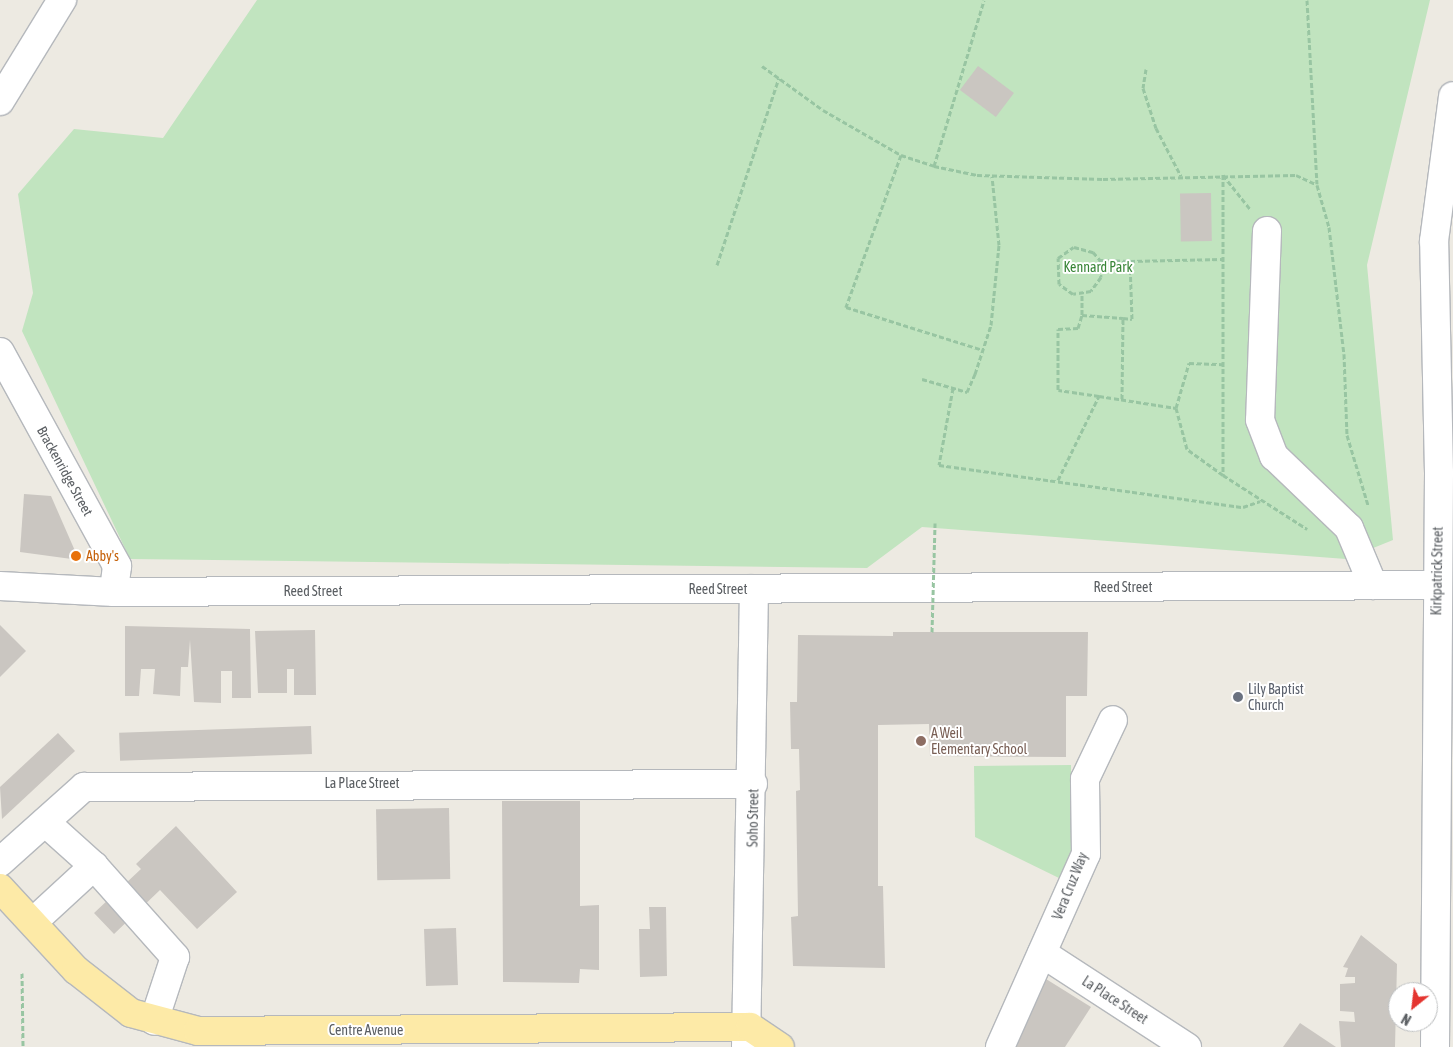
<!DOCTYPE html>
<style>
body{margin:0}
#map{position:relative;width:1453px;height:1047px;overflow:hidden;background:#edeae2;font-family:"Asap Condensed",sans-serif}
div>[style]{position:absolute}
[style*='--x']{left:calc(var(--x)*1px);top:calc(var(--y)*1px);width:calc(var(--w)*1px);rotate:calc(var(--a)*1deg)}
.green>*{inset:0;background:#c1e4bf}
.building>*{inset:0;background:#cac6c1;transform-origin:0 0}
.path>*{height:3px;margin-top:-1.5px;transform-origin:0;background:repeating-linear-gradient(90deg,#98c5a2 0 5px,transparent 0 7.5px)}
.roads{filter:drop-shadow(1px 0 #b5b8bc) drop-shadow(-1px 0 #b5b8bc) drop-shadow(0 1px #b5b8bc) drop-shadow(0 -1px #b5b8bc)}
.minor>*{height:28px;margin:-14px;padding:0 14px;transform-origin:14px;border-radius:14px;background:#fff}
.major>*{height:28px;margin:-14px;padding:0 14px;transform-origin:14px;border-radius:14px;background:#fdeaa7}
.path-bridge>*{height:3px;margin-top:-1.5px;transform-origin:0;background:repeating-linear-gradient(90deg,#98c5a2 0 5px,transparent 0 7.5px)}
.dots>*{width:14px;height:14px;translate:-50% -50%;box-sizing:border-box;border:2px solid #fff;border-radius:50%}
span{translate:-50% -50%;white-space:nowrap;text-align:center;line-height:1.15;-webkit-text-stroke:4px #fff;paint-order:stroke}
.park-label{font-size:14px;color:#388537}
.street-label{font-size:14px;color:#5a5e62}
.food-label{font-size:14px;color:#c56008}
.left{translate:0 -50%;text-align:left}
.worship-label{font-size:14px;color:#5b616d}
.education-label{font-size:14px;color:#785e54}
.north{position:absolute;left:1388px;top:982px;width:50px;height:50px;box-sizing:border-box;background:#fff;border:1px solid #bdbfc0;border-radius:50%;rotate:209deg;font-size:14px;font-weight:700;line-height:20px;text-align:center;color:#5a5e62}
.north::after{content:'';display:block;margin:auto;width:18px;height:22px;background:#e43530;clip-path:polygon(50% 0,100% 100%,50% 72%,0 100%)}
</style>
<div id="map">
<div class="green">
<div style="clip-path:polygon(257px 0,1430px 0,1367px 265px,1393px 540px,1346px 559px,922px 527px,867px 568px,130px 559px,22px 331px,33px 293px,18px 194px,74px 129px,163px 138px)"></div>
<div style="clip-path:polygon(1071px 765px,1072px 861px,1063px 880px,975px 837px,974px 766px)"></div>
</div>
<div class="building">
<div style="left:978px;top:66px;width:45px;height:30px;rotate:37deg"></div>
<div style="left:1211px;top:193px;width:48px;height:31px;rotate:89deg"></div>
<div style="clip-path:polygon(24px 494px,51px 496px,79px 560px,20px 552px)"></div>
<div style="clip-path:polygon(0 625px,26px 651px,0 677px)"></div>
<div style="clip-path:polygon(125px 626px,250px 629px,251px 698px,232px 698px,232px 671px,221px 671px,221px 703px,194px 702px,190px 640px,188px 667px,181px 667px,180px 696px,153px 694px,155px 669px,141px 669px,139px 696px,125px 696px)"></div>
<div style="clip-path:polygon(315px 630px,316px 695px,294px 695px,294px 669px,287px 669px,287px 693px,258px 693px,255px 631px)"></div>
<div style="clip-path:polygon(893px 632px,1088px 632px,1087px 696px,1066px 696px,1066px 757px,930px 756px,929px 724px,878px 725px,878px 886px,883px 886px,885px 968px,793px 966px,791px 917px,798px 916px,796px 791px,800px 790px,799px 749px,791px 749px,790px 702px,797px 702px,798px 635px,893px 636px)"></div>
<div style="left:311px;top:726px;width:28px;height:192px;rotate:88deg"></div>
<div style="clip-path:polygon(58px 733px,75px 751px,2px 819px,0 787px)"></div>
<div style="clip-path:polygon(502px 801px,580px 801px,580px 906px,599px 905px,599px 970px,580px 969px,579px 983px,503px 982px)"></div>
<div style="left:449px;top:808px;width:71px;height:73px;rotate:89deg"></div>
<div style="clip-path:polygon(176px 826px,237px 892px,197px 929px,160px 890px,114px 934px,94px 913px,141px 869px,136px 864px)"></div>
<div style="clip-path:polygon(649px 907px,666px 907px,667px 976px,640px 977px,639px 929px,650px 929px)"></div>
<div style="left:456px;top:928px;width:57px;height:32px;rotate:88deg"></div>
<div style="clip-path:polygon(1361px 935px,1397px 964px,1395px 1047px,1341px 1047px,1339px 1021px,1355px 1022px,1354px 1012px,1340px 1011px,1340px 984px,1355px 983px,1355px 977px,1345px 977px,1348px 968px,1343px 967px)"></div>
<div style="clip-path:polygon(1046px 979px,1091px 1007px,1065px 1047px,1015px 1047px)"></div>
<div style="clip-path:polygon(1300px 1023px,1336px 1047px,1283px 1047px)"></div>
</div>
<div class="path">
<div style="--x:1307;--y:0;--w:184;--a:86.9"></div>
<div style="--x:762;--y:66;--w:75;--a:35.8"></div>
<div style="--x:823;--y:110;--w:90;--a:30"></div>
<div style="--x:901;--y:155;--w:35;--a:18"></div>
<div style="--x:934;--y:166;--w:44;--a:11.8"></div>
<div style="--x:977;--y:175;--w:126;--a:1.8"></div>
<div style="--x:1103;--y:179;--w:193;--a:-1.2"></div>
<div style="--x:1296;--y:175;--w:23;--a:25"></div>
<div style="--x:1317;--y:185;--w:44;--a:74.1"></div>
<div style="--x:1329;--y:227;--w:128;--a:83.3"></div>
<div style="--x:1344;--y:354;--w:81;--a:87.9"></div>
<div style="--x:1347;--y:435;--w:73;--a:73.3"></div>
<div style="--x:1146;--y:69;--w:19;--a:99"></div>
<div style="--x:1143;--y:88;--w:42;--a:72"></div>
<div style="--x:1156;--y:128;--w:54;--a:62.5"></div>
<div style="--x:901;--y:155;--w:162;--a:109.9"></div>
<div style="--x:846;--y:307;--w:144;--a:17.4"></div>
<div style="--x:934;--y:166;--w:173;--a:-73.2"></div>
<div style="--x:1223;--y:174;--w:301;--a:90"></div>
<div style="--x:1223;--y:475;--w:100;--a:32.7"></div>
<div style="--x:1223;--y:175;--w:43;--a:51.5"></div>
<div style="--x:1100;--y:260;--w:17;--a:87"></div>
<div style="--x:1101;--y:277;--w:17;--a:126"></div>
<div style="--x:1091;--y:291;--w:18;--a:171"></div>
<div style="--x:1073;--y:294;--w:17;--a:-144"></div>
<div style="--x:1059;--y:284;--w:26;--a:-92"></div>
<div style="--x:1058;--y:258;--w:19;--a:-35"></div>
<div style="--x:1074;--y:247;--w:20;--a:15"></div>
<div style="--x:1093;--y:252;--w:11;--a:49"></div>
<div style="--x:1100;--y:260;--w:30;--a:2"></div>
<div style="--x:717;--y:265;--w:197;--a:-71.7"></div>
<div style="--x:1082;--y:295;--w:20;--a:90"></div>
<div style="--x:922;--y:379;--w:47;--a:16.1"></div>
<div style="--x:967;--y:392;--w:20;--a:-66"></div>
<div style="--x:975;--y:374;--w:52;--a:-71.9"></div>
<div style="--x:991;--y:325;--w:80;--a:-84.3"></div>
<div style="--x:999;--y:245;--w:69;--a:-95.8"></div>
<div style="--x:953;--y:388;--w:78;--a:100.3"></div>
<div style="--x:939;--y:465;--w:307;--a:7.9"></div>
<div style="--x:1243;--y:507;--w:18;--a:-19"></div>
<div style="--x:1099;--y:396;--w:41;--a:-171.7"></div>
<div style="--x:1058;--y:390;--w:61;--a:-90"></div>
<div style="--x:1058;--y:329;--w:20;--a:-3"></div>
<div style="--x:1078;--y:328;--w:14;--a:-73"></div>
<div style="--x:1082;--y:315;--w:41;--a:4.2"></div>
<div style="--x:1122;--y:399;--w:81;--a:-89.3"></div>
<div style="--x:1123;--y:318;--w:9;--a:6"></div>
<div style="--x:1132;--y:319;--w:58;--a:-92"></div>
<div style="--x:1130;--y:261;--w:92;--a:-1.2"></div>
<div style="--x:1223;--y:475;--w:44;--a:-144.2"></div>
<div style="--x:1187;--y:449;--w:42;--a:-105"></div>
<div style="--x:1176;--y:408;--w:47;--a:-73.9"></div>
<div style="--x:1189;--y:363;--w:34;--a:2"></div>
<div style="--x:1058;--y:480;--w:93;--a:-64"></div>
<div style="--x:1099;--y:396;--w:78;--a:8.9"></div>
<div style="--x:22;--y:973;--w:74;--a:89.2"></div>
</div>
<div class="roads">
<div class="minor">
<div style="--x:0;--y:101;--w:119;--a:-58.5"></div>
<div style="--x:1267;--y:231;--w:189;--a:92.1"></div>
<div style="--x:1260;--y:420;--w:39;--a:69"></div>
<div style="--x:1274;--y:456;--w:104;--a:43.8"></div>
<div style="--x:1349;--y:528;--w:62;--a:67.2"></div>
<div style="--x:0;--y:352;--w:244;--a:61.3"></div>
<div style="--x:117;--y:566;--w:26;--a:97"></div>
<div style="--x:0;--y:586;--w:114;--a:3"></div>
<div style="--x:114;--y:592;--w:1322;--a:-0.3"></div>
<div style="--x:45;--y:822;--w:66;--a:41.9"></div>
<div style="--x:94;--y:866;--w:122;--a:48.3"></div>
<div style="--x:175;--y:957;--w:67;--a:108.2"></div>
<div style="--x:0;--y:862;--w:113;--a:-41.8"></div>
<div style="--x:84;--y:787;--w:669;--a:-0.26"></div>
<div style="--x:33;--y:922;--w:83;--a:-42.6"></div>
<div style="--x:1042;--y:953;--w:173;--a:33"></div>
<div style="--x:746;--y:1047;--w:458;--a:-89"></div>
<div style="--x:1000;--y:1047;--w:211;--a:-66"></div>
<div style="--x:1086;--y:854;--w:75;--a:-90.8"></div>
<div style="--x:1085;--y:779;--w:65;--a:-64.6"></div>
<div style="--x:1435;--y:1047;--w:574;--a:-89.6"></div>
<div style="--x:1439;--y:473;--w:232;--a:-91.2"></div>
<div style="--x:1434;--y:241;--w:146;--a:-82.5"></div>
</div>
<div class="major">
<div style="--x:0;--y:888;--w:112;--a:47.2"></div>
<div style="--x:76;--y:970;--w:70;--a:38"></div>
<div style="--x:131;--y:1013;--w:69;--a:15"></div>
<div style="--x:198;--y:1031;--w:552;--a:-0.42"></div>
<div style="--x:750;--y:1027;--w:36;--a:34"></div>
</div>
</div>
<div class="path-bridge">
<div style="--x:932;--y:632;--w:109;--a:-88.4"></div>
</div>
<div class="dots">
<div style="left:76px;top:556px;background:#e8710a"></div>
<div style="left:1238px;top:697px;background:#6b7280"></div>
<div style="left:921px;top:741px;background:#8d6e63"></div>
</div>
<div class="park-label">
<span style="left:1098px;top:267px">Kennard Park</span>
</div>
<div class="street-label">
<span style="left:65px;top:471px;rotate:61deg">Brackenridge Street</span>
<span style="left:1437px;top:571px;rotate:-89deg">Kirkpatrick Street</span>
<span style="left:1123px;top:587px">Reed Street</span>
<span style="left:718px;top:589px">Reed Street</span>
<span style="left:313px;top:591px">Reed Street</span>
<span style="left:362px;top:783px">La Place Street</span>
<span style="left:753px;top:818px;rotate:-89deg">Soho Street</span>
<span style="left:1070px;top:886px;rotate:-68deg">Vera Cruz Way</span>
<span style="left:1115px;top:1000px;rotate:33deg">La Place Street</span>
<span style="left:366px;top:1030px">Centre Avenue</span>
</div>
<div class="food-label">
<span class="left" style="left:86px;top:556px">Abby's</span>
</div>
<div class="worship-label">
<span class="left" style="left:1248px;top:697px">Lily Baptist<br>Church</span>
</div>
<div class="education-label">
<span class="left" style="left:931px;top:741px">A Weil<br>Elementary School</span>
</div>
<div class="north">N</div>
</div>
